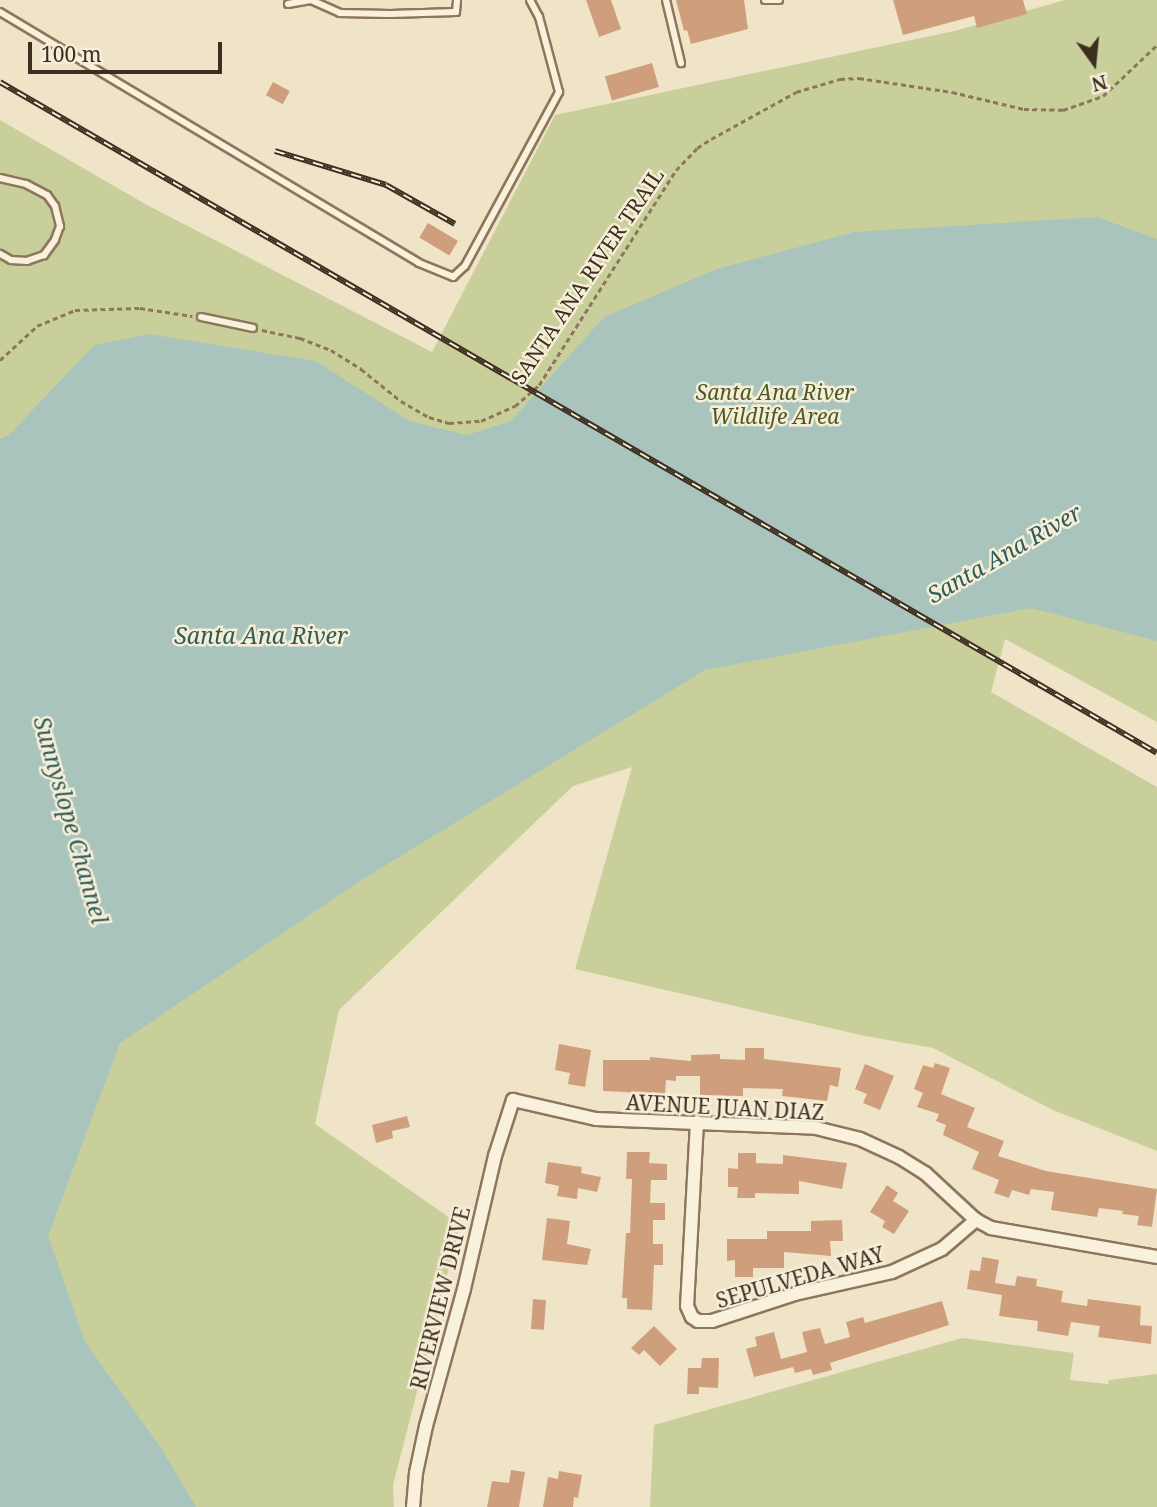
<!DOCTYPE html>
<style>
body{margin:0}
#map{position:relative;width:1157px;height:1507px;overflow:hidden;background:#f0e4c8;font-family:"Noto Serif",serif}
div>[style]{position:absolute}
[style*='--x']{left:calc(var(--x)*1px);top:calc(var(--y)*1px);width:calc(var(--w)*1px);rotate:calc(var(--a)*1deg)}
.green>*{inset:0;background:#c9cf9b}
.water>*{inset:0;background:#a9c4bc}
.building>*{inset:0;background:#cf9f7d;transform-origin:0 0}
.path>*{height:2.5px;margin-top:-1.25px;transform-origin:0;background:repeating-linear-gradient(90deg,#8d765c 0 5px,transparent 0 8.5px)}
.roads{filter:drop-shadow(2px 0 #8d765c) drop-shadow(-2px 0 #8d765c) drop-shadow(0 2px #8d765c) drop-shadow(0 -2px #8d765c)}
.lane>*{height:6px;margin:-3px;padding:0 3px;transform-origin:3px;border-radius:3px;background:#faf1dc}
.street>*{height:12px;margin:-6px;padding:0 6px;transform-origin:6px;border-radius:6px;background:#faf1dc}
.rail>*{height:6px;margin-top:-3px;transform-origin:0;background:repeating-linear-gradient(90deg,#f7eed8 0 10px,#3d2e20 0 20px);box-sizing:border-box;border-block:2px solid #3d2e20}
span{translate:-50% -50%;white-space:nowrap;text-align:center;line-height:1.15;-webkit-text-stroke:5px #f7eed8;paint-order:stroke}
.street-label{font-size:21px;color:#3d2e20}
.park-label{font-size:21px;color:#4d5a26;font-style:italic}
.water-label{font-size:23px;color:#2f5d5a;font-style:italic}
.north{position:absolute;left:1059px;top:28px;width:70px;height:70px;-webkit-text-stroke:5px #f7eed8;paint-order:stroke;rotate:165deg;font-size:19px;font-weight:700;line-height:28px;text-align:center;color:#3d2e20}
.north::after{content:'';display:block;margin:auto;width:24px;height:32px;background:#3d2e20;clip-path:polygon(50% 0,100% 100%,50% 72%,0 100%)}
.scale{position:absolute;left:28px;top:42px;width:194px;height:32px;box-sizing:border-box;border:4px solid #3d2e20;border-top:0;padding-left:9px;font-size:21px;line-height:24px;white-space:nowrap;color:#3d2e20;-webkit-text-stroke:5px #f7eed8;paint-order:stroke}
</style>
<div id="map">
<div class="green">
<div style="clip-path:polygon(1065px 0,1157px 0,1157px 722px,1005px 639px,991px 692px,1157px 787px,1157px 1151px,1053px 1110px,933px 1048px,865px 1036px,575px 969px,632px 767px,573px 786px,339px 1010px,315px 1124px,460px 1225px,393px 1485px,394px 1507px,0 1507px,0 120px,147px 205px,432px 352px,555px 115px,954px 31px)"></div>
<div style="clip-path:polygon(962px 1338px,1074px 1353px,1070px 1380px,1108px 1384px,1109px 1380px,1157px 1374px,1157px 1507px,650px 1507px,654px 1425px)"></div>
</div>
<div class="water">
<div style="clip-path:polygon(1097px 217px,1157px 239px,1157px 641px,1031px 608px,705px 670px,363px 879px,120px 1043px,48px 1236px,85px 1342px,161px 1448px,196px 1507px,0 1507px,0 439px,9px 435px,94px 345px,149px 334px,316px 361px,409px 421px,467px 435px,511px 421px,604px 317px,717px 269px,854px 232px)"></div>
</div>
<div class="building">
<div style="clip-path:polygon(586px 0,611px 0,621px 29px,599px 37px)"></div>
<div style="clip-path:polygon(676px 0,744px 0,748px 29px,691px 44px,687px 30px,684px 31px)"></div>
<div style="clip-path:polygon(893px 0,1023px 0,1027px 14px,977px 28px,974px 16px,903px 35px)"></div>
<div style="left:652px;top:63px;width:25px;height:49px;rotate:74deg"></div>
<div style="left:273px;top:82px;width:19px;height:15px;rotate:28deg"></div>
<div style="left:428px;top:223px;width:35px;height:17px;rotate:31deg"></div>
<div style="clip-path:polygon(559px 1044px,591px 1050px,585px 1087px,568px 1084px,570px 1073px,555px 1070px)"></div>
<div style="clip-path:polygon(745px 1048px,764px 1048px,764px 1059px,841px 1068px,838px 1087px,830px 1085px,827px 1101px,782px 1096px,783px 1089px,743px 1088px,743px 1096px,700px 1095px,700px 1076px,676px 1076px,676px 1081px,666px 1080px,665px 1094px,603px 1091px,603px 1060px,650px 1060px,650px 1057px,691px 1061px,691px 1055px,720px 1054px,720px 1059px,745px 1060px)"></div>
<div style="clip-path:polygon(935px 1063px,950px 1068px,941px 1094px,975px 1108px,967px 1127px,1004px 1141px,998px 1156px,1046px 1171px,1157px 1189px,1152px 1227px,1137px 1225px,1139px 1216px,1122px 1214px,1123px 1211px,1099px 1208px,1097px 1217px,1051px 1210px,1054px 1192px,1031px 1189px,1029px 1195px,1012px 1190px,1009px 1198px,994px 1193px,999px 1180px,972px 1169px,979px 1152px,943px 1135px,946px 1125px,936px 1121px,939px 1114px,917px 1107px,923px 1093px,914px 1089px,923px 1065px,933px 1068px)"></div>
<div style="clip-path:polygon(865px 1064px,894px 1076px,880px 1110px,863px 1103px,867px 1094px,855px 1089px)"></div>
<div style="clip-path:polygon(407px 1116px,410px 1127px,392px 1131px,393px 1138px,376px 1143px,372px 1125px)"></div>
<div style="clip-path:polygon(627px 1152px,650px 1152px,649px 1163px,667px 1164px,667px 1180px,651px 1180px,650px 1203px,665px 1203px,665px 1220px,653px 1220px,653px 1244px,663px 1244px,663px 1265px,654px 1265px,652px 1310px,627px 1309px,627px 1298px,622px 1298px,626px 1233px,630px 1233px,632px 1179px,626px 1179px)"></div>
<div style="clip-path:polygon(738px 1153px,756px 1153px,756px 1163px,783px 1164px,783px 1155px,847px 1163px,842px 1189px,799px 1181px,799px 1194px,755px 1193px,755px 1198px,737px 1198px,738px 1187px,728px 1187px,728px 1168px,738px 1169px)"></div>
<div style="clip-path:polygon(548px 1162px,582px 1167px,581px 1173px,601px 1177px,597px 1192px,578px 1188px,577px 1199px,557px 1196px,559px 1186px,545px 1183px)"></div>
<div style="clip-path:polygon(887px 1185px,898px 1193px,893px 1201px,909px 1211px,894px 1234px,882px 1227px,885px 1221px,870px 1212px)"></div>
<div style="clip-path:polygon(547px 1218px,570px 1221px,567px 1244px,591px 1249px,587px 1265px,542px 1260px)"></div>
<div style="clip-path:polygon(842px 1220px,843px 1241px,830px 1241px,831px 1256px,784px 1252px,784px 1268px,753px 1268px,753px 1277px,735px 1277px,735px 1260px,727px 1261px,727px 1239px,767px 1239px,767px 1231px,811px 1231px,811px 1221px)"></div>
<div style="clip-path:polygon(982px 1257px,999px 1260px,995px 1283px,1015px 1286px,1017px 1276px,1037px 1279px,1036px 1286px,1063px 1291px,1061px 1302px,1087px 1306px,1088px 1299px,1141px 1306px,1140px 1325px,1152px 1326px,1151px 1344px,1098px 1337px,1100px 1326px,1071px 1322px,1068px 1336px,1037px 1331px,1038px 1321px,999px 1316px,1002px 1295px,967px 1289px,970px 1270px,980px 1271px)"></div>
<div style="left:533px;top:1299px;width:13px;height:30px;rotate:4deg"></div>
<div style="clip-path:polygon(942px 1301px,949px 1325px,830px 1363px,832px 1370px,813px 1375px,811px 1369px,795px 1373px,793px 1367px,754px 1377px,746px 1349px,757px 1346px,755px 1337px,774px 1332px,781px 1359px,807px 1352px,802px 1332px,820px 1328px,825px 1344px,850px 1337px,846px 1322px,863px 1317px,865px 1323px)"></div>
<div style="clip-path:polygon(654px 1326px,677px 1349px,660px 1366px,644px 1350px,639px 1355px,631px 1348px)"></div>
<div style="clip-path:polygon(702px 1358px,719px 1358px,718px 1388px,699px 1387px,699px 1394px,687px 1394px,688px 1368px,701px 1368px)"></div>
<div style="clip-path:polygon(511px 1470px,525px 1472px,519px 1507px,487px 1507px,492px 1481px,509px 1483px)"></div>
<div style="clip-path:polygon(559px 1471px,582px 1475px,578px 1498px,574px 1497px,573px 1507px,543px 1507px,548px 1477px,558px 1479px)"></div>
</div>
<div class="path">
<div style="--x:262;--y:330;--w:39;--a:12"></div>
<div style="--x:300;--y:338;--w:33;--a:21"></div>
<div style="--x:331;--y:350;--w:36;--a:32"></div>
<div style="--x:361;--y:369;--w:51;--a:38.7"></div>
<div style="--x:401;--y:401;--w:32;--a:30"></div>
<div style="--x:429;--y:417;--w:21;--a:17"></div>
<div style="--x:449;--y:423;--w:32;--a:-4"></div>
<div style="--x:481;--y:421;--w:37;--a:-24"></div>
<div style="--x:515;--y:406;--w:32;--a:-41"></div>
<div style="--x:539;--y:385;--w:255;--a:-57.5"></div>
<div style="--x:676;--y:170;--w:30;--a:-46"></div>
<div style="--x:697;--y:148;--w:17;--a:-33"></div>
<div style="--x:711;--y:139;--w:97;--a:-28.9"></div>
<div style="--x:796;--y:92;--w:46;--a:-16.5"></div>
<div style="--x:840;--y:79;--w:19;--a:-3"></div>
<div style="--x:859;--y:78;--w:94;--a:8.6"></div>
<div style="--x:952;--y:92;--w:74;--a:13.3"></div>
<div style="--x:1024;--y:109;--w:39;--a:1"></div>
<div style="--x:1063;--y:110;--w:42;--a:-19.3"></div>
<div style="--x:1103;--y:96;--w:74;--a:-43.4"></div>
<div style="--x:0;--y:360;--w:50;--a:-42.6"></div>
<div style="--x:37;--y:326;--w:41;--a:-22.8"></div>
<div style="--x:75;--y:310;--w:65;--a:-1.8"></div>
<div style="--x:140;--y:308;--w:53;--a:8.7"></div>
</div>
<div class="roads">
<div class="lane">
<div style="--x:666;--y:0;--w:65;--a:76.6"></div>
<div style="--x:765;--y:0;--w:14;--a:0"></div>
<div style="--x:288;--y:4;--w:23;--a:-10"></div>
<div style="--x:311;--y:0;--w:32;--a:24"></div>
<div style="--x:340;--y:13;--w:50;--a:1.1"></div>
<div style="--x:390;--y:14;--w:66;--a:-1.7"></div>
<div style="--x:456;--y:12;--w:12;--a:-85"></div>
<div style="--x:0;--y:12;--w:488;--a:30.9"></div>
<div style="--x:419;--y:263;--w:37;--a:22"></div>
<div style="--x:453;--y:277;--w:16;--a:-43"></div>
<div style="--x:465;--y:266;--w:198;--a:-61.6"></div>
<div style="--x:559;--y:92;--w:78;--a:-104.9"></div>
<div style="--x:539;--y:17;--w:19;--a:-118"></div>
<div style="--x:0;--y:178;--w:27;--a:13"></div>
<div style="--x:26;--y:184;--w:24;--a:28"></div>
<div style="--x:47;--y:195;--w:14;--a:54"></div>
<div style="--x:55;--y:206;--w:21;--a:76"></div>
<div style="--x:60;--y:226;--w:15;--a:110"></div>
<div style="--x:55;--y:240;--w:19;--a:126"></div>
<div style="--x:44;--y:255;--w:18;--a:161"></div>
<div style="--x:27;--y:261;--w:16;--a:-176"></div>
<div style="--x:11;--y:260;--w:13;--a:-151"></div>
<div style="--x:201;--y:317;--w:53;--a:11.9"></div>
</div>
<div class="street">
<div style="--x:697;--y:1122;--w:184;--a:93.1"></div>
<div style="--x:687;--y:1306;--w:12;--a:66"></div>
<div style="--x:692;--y:1317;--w:7;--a:34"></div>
<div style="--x:698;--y:1321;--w:14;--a:0"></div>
<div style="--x:712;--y:1321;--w:87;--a:-18"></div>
<div style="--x:795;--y:1294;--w:99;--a:-12.8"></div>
<div style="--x:892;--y:1272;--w:55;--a:-24.7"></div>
<div style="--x:942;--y:1249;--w:45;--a:-40.5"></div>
<div style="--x:413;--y:1507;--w:34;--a:-85"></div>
<div style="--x:416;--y:1473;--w:48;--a:-78"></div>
<div style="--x:426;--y:1426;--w:142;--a:-74.5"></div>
<div style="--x:464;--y:1289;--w:137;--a:-76.9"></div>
<div style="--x:495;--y:1156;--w:59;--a:-72.2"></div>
<div style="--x:513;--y:1100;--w:85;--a:12.9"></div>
<div style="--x:596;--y:1119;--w:220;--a:2.3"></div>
<div style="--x:816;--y:1128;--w:45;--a:14"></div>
<div style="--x:860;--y:1139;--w:43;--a:24.8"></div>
<div style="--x:899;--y:1157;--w:31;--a:32"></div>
<div style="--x:925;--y:1173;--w:69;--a:42.7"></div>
<div style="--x:976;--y:1220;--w:17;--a:28"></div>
<div style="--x:991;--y:1228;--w:169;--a:9.9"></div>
</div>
</div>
<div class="rail">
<div style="--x:0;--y:82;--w:1337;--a:30.11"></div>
<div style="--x:275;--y:151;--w:116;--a:17"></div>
<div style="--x:386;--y:185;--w:79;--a:29.5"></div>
</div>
<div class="street-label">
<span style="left:587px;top:276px;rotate:-56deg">SANTA ANA RIVER TRAIL</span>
<span style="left:725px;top:1107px;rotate:3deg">AVENUE JUAN DIAZ</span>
<span style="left:800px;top:1277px;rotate:-16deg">SEPULVEDA WAY</span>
<span style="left:440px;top:1298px;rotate:-76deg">RIVERVIEW DRIVE</span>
</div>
<div class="park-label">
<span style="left:775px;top:404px">Santa Ana River<br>Wildlife Area</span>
</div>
<div class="water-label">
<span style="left:1004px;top:553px;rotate:-30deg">Santa Ana River</span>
<span style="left:261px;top:635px">Santa Ana River</span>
<span style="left:71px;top:820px;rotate:74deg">Sunnyslope Channel</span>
</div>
<div class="north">N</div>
<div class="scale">100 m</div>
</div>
